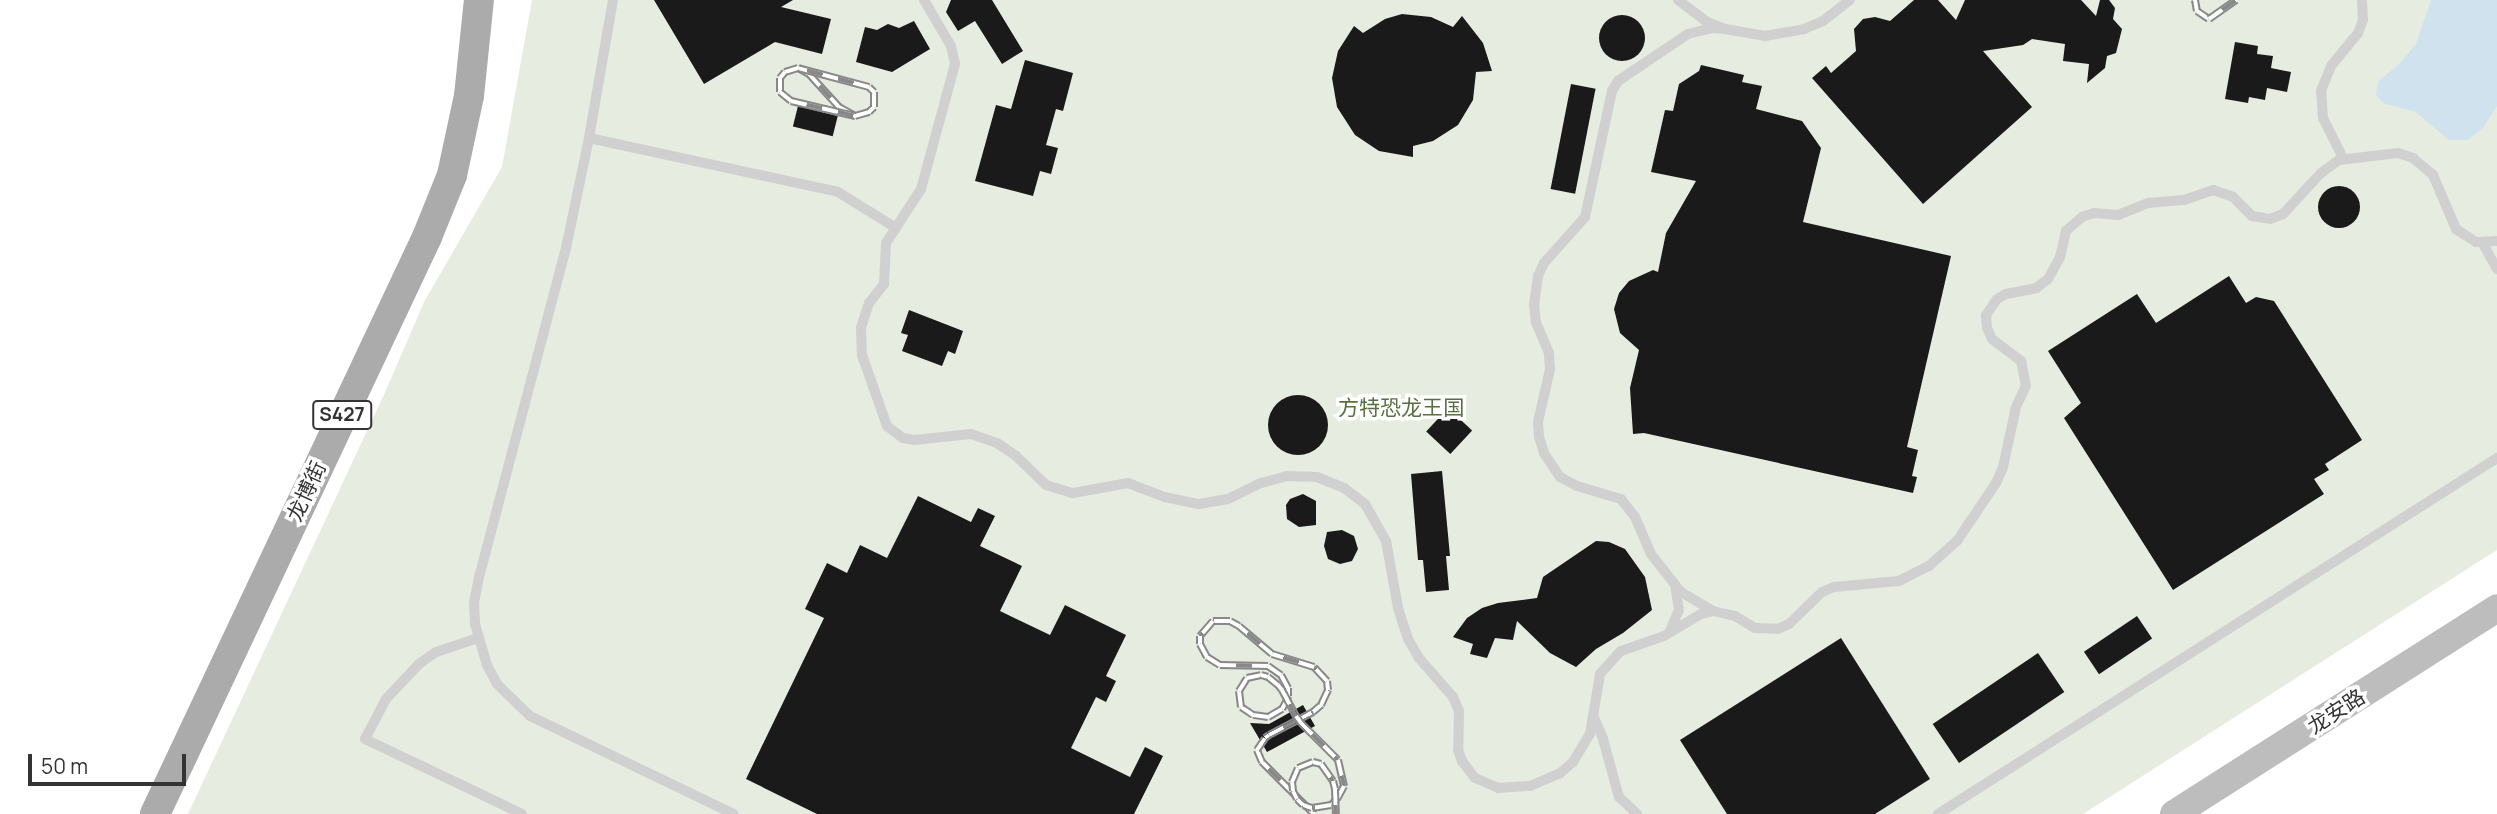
<!DOCTYPE html>
<meta charset="utf-8">
<style>
body{margin:0}
#map{position:relative;width:2497px;height:814px;overflow:hidden;background:#fff;font-family:Manrope,"Noto Sans SC",sans-serif}
div>[style]{position:absolute}
[style*='--x']{left:calc(var(--x)*1px);top:calc(var(--y)*1px);width:calc(var(--w)*1px);rotate:calc(var(--a)*1deg)}
.green>*{inset:0;background:#e6ecdf}
.water>*{inset:0;background:#cfe2ee}
.building>*{inset:0;background:#1a1a1a;transform-origin:0 0}
.round{border-radius:50%}
.lane>*{height:10px;margin:-5px;padding:0 5px;transform-origin:5px;border-radius:5px;background:#d0d0d0}
.secondary>*{height:28px;margin:-14px;padding:0 14px;transform-origin:14px;border-radius:14px;background:#bdbdbd}
.primary>*{height:30px;margin:-15px;padding:0 15px;transform-origin:15px;border-radius:15px;background:#ababab}
.rail>*{height:8px;margin-top:-4px;transform-origin:0;background:repeating-linear-gradient(90deg,#fff 0 16px,#888 0 32px);box-sizing:border-box;border-block:2px solid #888}
span{translate:-50% -50%;white-space:nowrap;text-align:center;line-height:1.15;-webkit-text-stroke:7px #fff;paint-order:stroke}
.shield-label span{padding:2px 5px;background:#fff;border:2px solid;border-radius:5px;-webkit-text-stroke-width:0}
.shield-label{font-size:19px;color:#333;font-weight:700}
.park-label{font-size:21px;color:#56703f}
.street-label{font-size:21px;color:#333}
.scale{position:absolute;left:28px;top:754px;width:158px;height:32px;box-sizing:border-box;border:4px solid #333;border-top:0;padding-left:9px;font-size:21px;line-height:24px;white-space:nowrap;color:#333;-webkit-text-stroke:5px #fff;paint-order:stroke}
</style>
<div id="map">
<div class="green">
<div style="clip-path:polygon(532px 0,2497px 0,2497px 550px,2083px 814px,188px 814px,387px 388px,424px 302px,502px 167px)"></div>
</div>
<div class="water">
<div style="clip-path:polygon(2431px 0,2497px 0,2497px 106px,2483px 128px,2468px 140px,2449px 140px,2416px 112px,2383px 103px,2376px 95px,2378px 82px,2397px 66px,2416px 44px)"></div>
</div>
<div class="building">
<div style="clip-path:polygon(654px 0,793px 0,781px 7px,831px 19px,822px 54px,775px 42px,704px 84px)"></div>
<div style="clip-path:polygon(951px 0,992px 0,1023px 51px,1002px 64px,975px 21px,958px 31px,946px 12px)"></div>
<div style="clip-path:polygon(1914px 0,1938px 0,1956px 20px,1965px 0,2081px 0,2096px 16px,2100px 0,2109px 0,2115px 8px,2113px 19px,2122px 29px,2116px 53px,2107px 56px,2105px 68px,2087px 83px,2089px 64px,2063px 61px,2065px 44px,2032px 39px,2023px 45px,1983px 51px,2032px 107px,1923px 204px,1812px 78px,1826px 66px,1831px 73px,1856px 51px,1854px 29px,1863px 19px,1875px 17px,1890px 21px)"></div>
<div style="clip-path:polygon(1402px 14px,1431px 17px,1453px 27px,1462px 16px,1483px 43px,1492px 71px,1476px 72px,1473px 100px,1458px 125px,1433px 141px,1413px 146px,1413px 157px,1379px 151px,1355px 135px,1337px 107px,1332px 78px,1338px 51px,1354px 26px,1363px 33px,1385px 19px)"></div>
<div class="round" style="left:1599px;top:15px;width:46px;height:46px"></div>
<div style="clip-path:polygon(914px 21px,930px 49px,892px 72px,856px 62px,865px 27px,877px 30px,888px 24px,899px 28px)"></div>
<div style="clip-path:polygon(2235px 42px,2258px 46px,2257px 54px,2273px 56px,2271px 68px,2291px 72px,2287px 92px,2267px 88px,2265px 100px,2249px 97px,2248px 103px,2225px 99px)"></div>
<div style="clip-path:polygon(1025px 60px,1073px 73px,1063px 111px,1056px 109px,1046px 145px,1058px 148px,1051px 174px,1040px 171px,1033px 196px,975px 181px,996px 105px,1011px 109px)"></div>
<div style="clip-path:polygon(1701px 65px,1744px 75px,1742px 82px,1762px 86px,1756px 109px,1802px 121px,1821px 148px,1803px 222px,1951px 256px,1907px 447px,1918px 450px,1912px 476px,1917px 477px,1913px 493px,1644px 433px,1633px 434px,1630px 388px,1639px 350px,1620px 333px,1614px 309px,1619px 293px,1629px 281px,1653px 270px,1658px 272px,1666px 233px,1696px 181px,1651px 172px,1665px 110px,1673px 111px,1679px 84px,1699px 71px)"></div>
<div style="left:1571px;top:84px;width:25px;height:107px;rotate:11deg"></div>
<div style="left:798px;top:106px;width:41px;height:21px;rotate:14deg"></div>
<div class="round" style="left:2318px;top:186px;width:42px;height:42px"></div>
<div style="clip-path:polygon(2229px 276px,2246px 303px,2256px 297px,2274px 301px,2362px 440px,2325px 464px,2329px 470px,2314px 479px,2324px 494px,2173px 590px,2064px 418px,2081px 403px,2048px 351px,2137px 294px,2156px 323px)"></div>
<div style="clip-path:polygon(909px 310px,963px 331px,955px 354px,948px 351px,942px 366px,902px 351px,908px 335px,901px 333px)"></div>
<div class="round" style="left:1268px;top:395px;width:60px;height:60px"></div>
<div style="left:1448px;top:408px;width:33px;height:32px;rotate:43deg"></div>
<div style="clip-path:polygon(1442px 471px,1450px 556px,1446px 556px,1449px 590px,1426px 592px,1423px 560px,1418px 560px,1411px 474px)"></div>
<div style="clip-path:polygon(1303px 494px,1316px 501px,1316px 525px,1299px 527px,1287px 519px,1286px 505px,1290px 499px)"></div>
<div style="clip-path:polygon(918px 496px,971px 522px,978px 508px,995px 516px,980px 546px,1022px 566px,1000px 611px,1050px 635px,1065px 605px,1126px 635px,1106px 676px,1116px 681px,1106px 702px,1096px 697px,1071px 748px,1130px 777px,1145px 747px,1163px 756px,1134px 814px,817px 814px,746px 779px,824px 618px,805px 609px,827px 563px,847px 573px,860px 545px,887px 558px)"></div>
<div style="clip-path:polygon(1342px 530px,1354px 536px,1358px 549px,1352px 561px,1340px 564px,1328px 559px,1324px 546px,1327px 532px)"></div>
<div style="clip-path:polygon(1596px 541px,1609px 542px,1625px 549px,1645px 577px,1652px 610px,1623px 633px,1596px 649px,1576px 667px,1550px 653px,1517px 621px,1513px 640px,1495px 638px,1487px 658px,1470px 654px,1473px 644px,1453px 637px,1467px 618px,1482px 608px,1498px 603px,1537px 598px,1543px 577px)"></div>
<div style="left:2137px;top:616px;width:27px;height:64px;rotate:56deg"></div>
<div style="clip-path:polygon(1841px 638px,1930px 779px,1875px 814px,1727px 814px,1680px 740px)"></div>
<div style="left:2038px;top:653px;width:47px;height:127px;rotate:56deg"></div>
<div style="clip-path:polygon(1303px 705px,1315px 726px,1267px 752px,1250px 723px,1269px 724px)"></div>
</div>
<div class="lane">
<div style="--x:613;--y:0;--w:140;--a:99.9"></div>
<div style="--x:589;--y:138;--w:112;--a:101.8"></div>
<div style="--x:566;--y:248;--w:340;--a:104.8"></div>
<div style="--x:479;--y:577;--w:26;--a:101"></div>
<div style="--x:474;--y:603;--w:21;--a:87"></div>
<div style="--x:475;--y:624;--w:43;--a:73.7"></div>
<div style="--x:487;--y:665;--w:21;--a:62"></div>
<div style="--x:497;--y:684;--w:46;--a:44.1"></div>
<div style="--x:530;--y:716;--w:226;--a:25.7"></div>
<div style="--x:924;--y:0;--w:53;--a:59.6"></div>
<div style="--x:951;--y:46;--w:18;--a:77"></div>
<div style="--x:955;--y:64;--w:130;--a:105.2"></div>
<div style="--x:921;--y:189;--w:64;--a:122.9"></div>
<div style="--x:886;--y:243;--w:41;--a:92.8"></div>
<div style="--x:884;--y:284;--w:24;--a:128"></div>
<div style="--x:869;--y:303;--w:26;--a:108"></div>
<div style="--x:861;--y:328;--w:27;--a:88"></div>
<div style="--x:862;--y:355;--w:75;--a:70.6"></div>
<div style="--x:887;--y:426;--w:20;--a:37"></div>
<div style="--x:903;--y:438;--w:11;--a:10"></div>
<div style="--x:914;--y:440;--w:57;--a:-6"></div>
<div style="--x:971;--y:434;--w:28;--a:19"></div>
<div style="--x:997;--y:443;--w:23;--a:34"></div>
<div style="--x:1016;--y:456;--w:42;--a:44"></div>
<div style="--x:1046;--y:485;--w:28;--a:17"></div>
<div style="--x:1073;--y:493;--w:56;--a:-10.3"></div>
<div style="--x:1128;--y:483;--w:40;--a:21"></div>
<div style="--x:1165;--y:497;--w:35;--a:12"></div>
<div style="--x:1199;--y:504;--w:29;--a:-10"></div>
<div style="--x:1228;--y:499;--w:37;--a:-26"></div>
<div style="--x:1261;--y:483;--w:27;--a:-15"></div>
<div style="--x:1287;--y:476;--w:30;--a:2"></div>
<div style="--x:1317;--y:477;--w:29;--a:22"></div>
<div style="--x:1344;--y:488;--w:26;--a:37"></div>
<div style="--x:1365;--y:504;--w:43;--a:60.4"></div>
<div style="--x:1386;--y:541;--w:68;--a:79.8"></div>
<div style="--x:1398;--y:608;--w:33;--a:72"></div>
<div style="--x:1408;--y:639;--w:22;--a:60"></div>
<div style="--x:1419;--y:658;--w:52;--a:48.9"></div>
<div style="--x:1453;--y:697;--w:15;--a:67"></div>
<div style="--x:1459;--y:711;--w:39;--a:91"></div>
<div style="--x:1458;--y:750;--w:12;--a:70"></div>
<div style="--x:1462;--y:761;--w:21;--a:53"></div>
<div style="--x:1475;--y:778;--w:25;--a:23"></div>
<div style="--x:1498;--y:788;--w:32;--a:-4"></div>
<div style="--x:1530;--y:786;--w:33;--a:-23"></div>
<div style="--x:1560;--y:773;--w:17;--a:-40"></div>
<div style="--x:1573;--y:762;--w:33;--a:-59"></div>
<div style="--x:1590;--y:734;--w:61;--a:-80.5"></div>
<div style="--x:1600;--y:674;--w:31;--a:-48"></div>
<div style="--x:1621;--y:651;--w:46;--a:-19.2"></div>
<div style="--x:1664;--y:636;--w:43;--a:-30.7"></div>
<div style="--x:1701;--y:614;--w:12;--a:-14"></div>
<div style="--x:1713;--y:611;--w:23;--a:13"></div>
<div style="--x:1735;--y:616;--w:23;--a:31"></div>
<div style="--x:1755;--y:628;--w:23;--a:2"></div>
<div style="--x:1778;--y:629;--w:12;--a:-24"></div>
<div style="--x:1789;--y:624;--w:46;--a:-44.1"></div>
<div style="--x:1822;--y:592;--w:13;--a:-23"></div>
<div style="--x:1834;--y:587;--w:65;--a:-5.3"></div>
<div style="--x:1899;--y:581;--w:34;--a:-27"></div>
<div style="--x:1929;--y:566;--w:38;--a:-42"></div>
<div style="--x:1957;--y:541;--w:70;--a:-56.1"></div>
<div style="--x:1996;--y:483;--w:17;--a:-66"></div>
<div style="--x:2003;--y:467;--w:61;--a:-77.8"></div>
<div style="--x:2016;--y:407;--w:23;--a:-65"></div>
<div style="--x:2026;--y:386;--w:25;--a:-101"></div>
<div style="--x:2021;--y:361;--w:36;--a:-143"></div>
<div style="--x:1992;--y:339;--w:12;--a:-114"></div>
<div style="--x:1987;--y:328;--w:13;--a:-94"></div>
<div style="--x:1986;--y:315;--w:19;--a:-55"></div>
<div style="--x:1997;--y:299;--w:10;--a:-29"></div>
<div style="--x:2006;--y:294;--w:31;--a:-11"></div>
<div style="--x:2036;--y:288;--w:15;--a:-37"></div>
<div style="--x:2048;--y:279;--w:25;--a:-61"></div>
<div style="--x:2060;--y:257;--w:27;--a:-77"></div>
<div style="--x:2066;--y:231;--w:21;--a:-41"></div>
<div style="--x:2082;--y:217;--w:13;--a:-18"></div>
<div style="--x:2094;--y:213;--w:24;--a:5"></div>
<div style="--x:2118;--y:215;--w:32;--a:-22"></div>
<div style="--x:2148;--y:203;--w:36;--a:-5"></div>
<div style="--x:2184;--y:200;--w:31;--a:-19"></div>
<div style="--x:2213;--y:190;--w:21;--a:19"></div>
<div style="--x:2233;--y:197;--w:27;--a:45"></div>
<div style="--x:2252;--y:216;--w:18;--a:9"></div>
<div style="--x:2270;--y:219;--w:14;--a:-21"></div>
<div style="--x:2283;--y:214;--w:56;--a:-47.2"></div>
<div style="--x:2321;--y:173;--w:22;--a:-36"></div>
<div style="--x:2339;--y:160;--w:59;--a:-6.8"></div>
<div style="--x:2398;--y:153;--w:16;--a:18"></div>
<div style="--x:2413;--y:158;--w:26;--a:40"></div>
<div style="--x:2433;--y:175;--w:59;--a:66.9"></div>
<div style="--x:2456;--y:229;--w:24;--a:33"></div>
<div style="--x:2476;--y:242;--w:21;--a:-3"></div>
<div style="--x:1678;--y:0;--w:36;--a:37"></div>
<div style="--x:1707;--y:22;--w:19;--a:21"></div>
<div style="--x:1725;--y:29;--w:41;--a:9.9"></div>
<div style="--x:1765;--y:36;--w:40;--a:-10"></div>
<div style="--x:1804;--y:29;--w:21;--a:-23"></div>
<div style="--x:1823;--y:21;--w:34;--a:-38"></div>
<div style="--x:589;--y:138;--w:255;--a:12.2"></div>
<div style="--x:838;--y:192;--w:68;--a:31.8"></div>
<div style="--x:2343;--y:158;--w:45;--a:-116.6"></div>
<div style="--x:2323;--y:118;--w:27;--a:-94"></div>
<div style="--x:2321;--y:91;--w:27;--a:-68"></div>
<div style="--x:2331;--y:66;--w:43;--a:-50.7"></div>
<div style="--x:2358;--y:33;--w:14;--a:-69"></div>
<div style="--x:2363;--y:20;--w:20;--a:-93"></div>
<div style="--x:2482;--y:242;--w:31;--a:61"></div>
<div style="--x:1713;--y:611;--w:39;--a:-149"></div>
<div style="--x:1680;--y:591;--w:47;--a:-128.1"></div>
<div style="--x:1651;--y:554;--w:40;--a:-113.4"></div>
<div style="--x:1635;--y:517;--w:23;--a:-128"></div>
<div style="--x:1621;--y:499;--w:46;--a:-163.5"></div>
<div style="--x:1577;--y:486;--w:19;--a:-152"></div>
<div style="--x:1560;--y:477;--w:29;--a:-124"></div>
<div style="--x:1544;--y:453;--w:17;--a:-107"></div>
<div style="--x:1539;--y:437;--w:15;--a:-94"></div>
<div style="--x:1538;--y:422;--w:54;--a:-77.2"></div>
<div style="--x:1550;--y:369;--w:16;--a:-94"></div>
<div style="--x:1549;--y:353;--w:33;--a:-113"></div>
<div style="--x:1536;--y:323;--w:18;--a:-96"></div>
<div style="--x:1534;--y:305;--w:29;--a:-82"></div>
<div style="--x:1538;--y:276;--w:14;--a:-65"></div>
<div style="--x:1544;--y:263;--w:62;--a:-48.3"></div>
<div style="--x:1585;--y:217;--w:129;--a:-77.9"></div>
<div style="--x:1612;--y:91;--w:12;--a:-59"></div>
<div style="--x:1618;--y:81;--w:84;--a:-33.9"></div>
<div style="--x:1688;--y:34;--w:25;--a:-14"></div>
<div style="--x:1712;--y:28;--w:13;--a:4"></div>
<div style="--x:1670;--y:631;--w:23;--a:-67"></div>
<div style="--x:1679;--y:610;--w:24;--a:-99"></div>
<div style="--x:478;--y:638;--w:44;--a:161.6"></div>
<div style="--x:436;--y:652;--w:19;--a:145"></div>
<div style="--x:420;--y:663;--w:50;--a:133.4"></div>
<div style="--x:386;--y:699;--w:45;--a:117.7"></div>
<div style="--x:365;--y:739;--w:174;--a:25.5"></div>
<div style="--x:1593;--y:715;--w:26;--a:67"></div>
<div style="--x:1603;--y:739;--w:60;--a:74.6"></div>
<div style="--x:1619;--y:797;--w:25;--a:43"></div>
<div style="--x:1938;--y:814;--w:663;--a:-32.49"></div>
</div>
<div class="secondary">
<div style="--x:2174;--y:814;--w:383;--a:-32.5"></div>
</div>
<div class="primary">
<div style="--x:155;--y:814;--w:638;--a:-64.76"></div>
<div style="--x:427;--y:237;--w:67;--a:-68"></div>
<div style="--x:452;--y:175;--w:81;--a:-77.9"></div>
<div style="--x:469;--y:96;--w:97;--a:-84.1"></div>
</div>
<div class="rail">
<div style="--x:2195;--y:0;--w:11;--a:80"></div>
<div style="--x:2197;--y:11;--w:14;--a:34"></div>
<div style="--x:2209;--y:19;--w:33;--a:-35"></div>
<div style="--x:798;--y:68;--w:13;--a:29"></div>
<div style="--x:809;--y:74;--w:45;--a:47.7"></div>
<div style="--x:839;--y:107;--w:18;--a:29"></div>
<div style="--x:855;--y:116;--w:15;--a:-16"></div>
<div style="--x:869;--y:112;--w:7;--a:-45"></div>
<div style="--x:874;--y:107;--w:15;--a:-90"></div>
<div style="--x:874;--y:92;--w:7;--a:-135"></div>
<div style="--x:869;--y:87;--w:73;--a:-165"></div>
<div style="--x:798;--y:68;--w:14;--a:163"></div>
<div style="--x:785;--y:72;--w:8;--a:130"></div>
<div style="--x:780;--y:78;--w:14;--a:90"></div>
<div style="--x:780;--y:92;--w:14;--a:39"></div>
<div style="--x:791;--y:101;--w:66;--a:13.2"></div>
<div style="--x:1314;--y:814;--w:74;--a:-135"></div>
<div style="--x:1262;--y:762;--w:13;--a:-113"></div>
<div style="--x:1257;--y:750;--w:14;--a:-56"></div>
<div style="--x:1265;--y:738;--w:5;--a:-37"></div>
<div style="--x:1269;--y:735;--w:50;--a:-27.6"></div>
<div style="--x:1313;--y:712;--w:11;--a:-41"></div>
<div style="--x:1321;--y:705;--w:17;--a:-65"></div>
<div style="--x:1328;--y:690;--w:9;--a:-96"></div>
<div style="--x:1327;--y:681;--w:19;--a:-133"></div>
<div style="--x:1314;--y:667;--w:44;--a:-162.8"></div>
<div style="--x:1272;--y:654;--w:43;--a:-139.7"></div>
<div style="--x:1239;--y:626;--w:10;--a:-151"></div>
<div style="--x:1230;--y:621;--w:17;--a:180"></div>
<div style="--x:1213;--y:621;--w:20;--a:131"></div>
<div style="--x:1200;--y:636;--w:8;--a:90"></div>
<div style="--x:1200;--y:644;--w:15;--a:62"></div>
<div style="--x:1207;--y:657;--w:15;--a:32"></div>
<div style="--x:1220;--y:665;--w:48;--a:1.2"></div>
<div style="--x:1268;--y:666;--w:16;--a:35"></div>
<div style="--x:1281;--y:675;--w:15;--a:62"></div>
<div style="--x:1288;--y:688;--w:8;--a:90"></div>
<div style="--x:1288;--y:696;--w:6;--a:108"></div>
<div style="--x:1286;--y:702;--w:8;--a:120"></div>
<div style="--x:1282;--y:709;--w:16;--a:150"></div>
<div style="--x:1268;--y:717;--w:15;--a:-172"></div>
<div style="--x:1253;--y:715;--w:14;--a:-146"></div>
<div style="--x:1241;--y:707;--w:16;--a:-97"></div>
<div style="--x:1239;--y:691;--w:15;--a:-58"></div>
<div style="--x:1247;--y:678;--w:14;--a:-12"></div>
<div style="--x:1261;--y:675;--w:7;--a:16"></div>
<div style="--x:1268;--y:677;--w:13;--a:39"></div>
<div style="--x:1278;--y:685;--w:6;--a:51"></div>
<div style="--x:1282;--y:690;--w:30;--a:62"></div>
<div style="--x:1296;--y:716;--w:9;--a:54"></div>
<div style="--x:1301;--y:723;--w:52;--a:45"></div>
<div style="--x:1338;--y:760;--w:27;--a:77"></div>
<div style="--x:1344;--y:786;--w:15;--a:118"></div>
<div style="--x:1337;--y:799;--w:8;--a:135"></div>
<div style="--x:1331;--y:805;--w:19;--a:171"></div>
<div style="--x:1312;--y:808;--w:9;--a:-162"></div>
<div style="--x:1303;--y:805;--w:8;--a:-135"></div>
<div style="--x:1297;--y:799;--w:9;--a:-117"></div>
<div style="--x:1293;--y:791;--w:9;--a:-96"></div>
<div style="--x:1292;--y:782;--w:15;--a:-67"></div>
<div style="--x:1298;--y:768;--w:16;--a:-22"></div>
<div style="--x:1313;--y:762;--w:8;--a:14"></div>
<div style="--x:1321;--y:764;--w:21;--a:55"></div>
<div style="--x:1333;--y:781;--w:8;--a:76"></div>
<div style="--x:1335;--y:789;--w:25;--a:88"></div>
</div>
<div class="shield-label">
<span style="left:342px;top:415px">S427</span>
</div>
<div class="park-label">
<span style="left:1401px;top:407px">方特恐龙王国</span>
</div>
<div class="street-label">
<span style="left:306px;top:491px;rotate:-65deg">龙博街</span>
<span style="left:2336px;top:711px;rotate:-33deg">龙安路</span>
</div>
<div class="scale">50 m</div>
</div>
